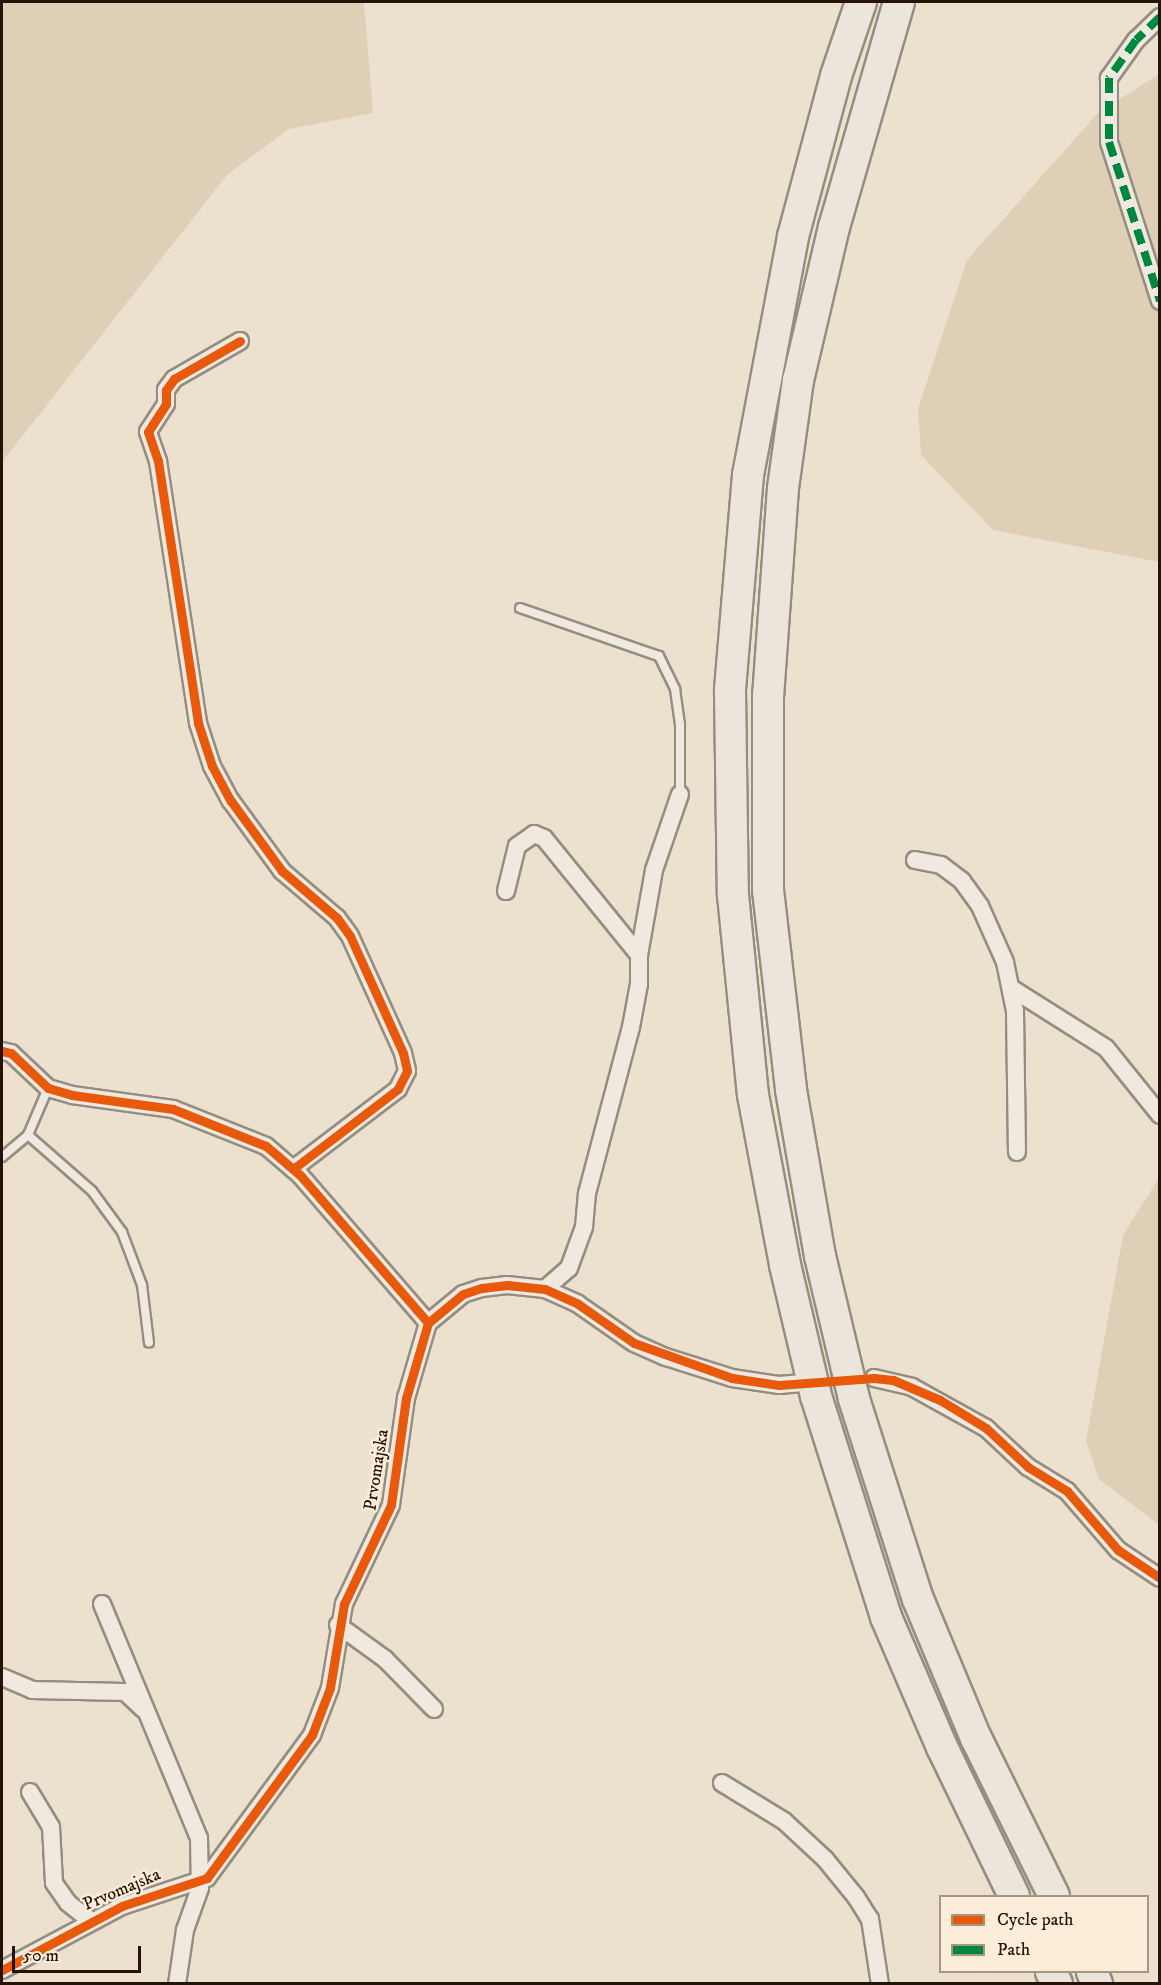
<!DOCTYPE html>
<style>
body{margin:0}
#map{position:relative;width:1161px;height:1985px;overflow:hidden;background:#ece1cf;font-family:"IM FELL DW Pica",serif}
div>[style]{position:absolute}
[style*='--x']{left:calc(var(--x)*1px);top:calc(var(--y)*1px);width:calc(var(--w)*1px);rotate:calc(var(--a)*1deg)}
.green>*{inset:0;background:#dfcfb7}
.minor-tunnel>*{height:16px;margin-top:-8px;transform-origin:0;background:repeating-linear-gradient(90deg,#cec2b1 0 16px,transparent 0 24px)}
.roads{filter:drop-shadow(2px 0 #968d81) drop-shadow(-2px 0 #968d81) drop-shadow(0 2px #968d81) drop-shadow(0 -2px #968d81)}
.service>*{height:8px;margin:-4px;padding:0 4px;transform-origin:4px;border-radius:4px;background:#efe9e0}
.minor>*{height:16px;margin:-8px;padding:0 8px;transform-origin:8px;border-radius:8px;background:#efe9e0}
.motorway>*{height:30px;margin:-15px;padding:0 15px;transform-origin:15px;border-radius:15px;background:#ece5db}
.quiet>*{height:8px;margin-top:-4px;transform-origin:0;background:repeating-linear-gradient(90deg,#00873e 0 15px,transparent 0 23px)}
.cycleway>*{height:9px;margin:-4.5px;padding:0 4.5px;transform-origin:4.5px;border-radius:4.5px;background:#e8590c}
span{translate:-50% -50%;white-space:nowrap;text-align:center;line-height:1.15;-webkit-text-stroke:5px #fbedd7;paint-order:stroke}
.street-label{font-size:18px;color:#251309}
.frame{position:absolute;inset:0;border:3px solid #251309;pointer-events:none}
.legend{position:absolute;left:939px;top:1895px;width:210px;height:78px;box-sizing:border-box;background:#fbedd7;border:2px solid #a59685;margin:0;padding:8px 10px;list-style:none;font-size:18px;color:#251309}
.legend li{display:flex;align-items:center;gap:12px;height:30px}
.legend b{width:30px;border:2px solid #a59685}
.scale{position:absolute;left:12px;top:1946px;width:129px;height:27px;box-sizing:border-box;border:3px solid #251309;border-top:0;padding-left:8px;font-size:18px;line-height:21px;white-space:nowrap;color:#251309;-webkit-text-stroke:4px #fbedd7;paint-order:stroke}
</style>
<div id="map">
<div class="green">
<div style="clip-path:polygon(2px 2px,364px 2px,373px 113px,289px 129px,227px 175px,2px 462px)"></div>
<div style="clip-path:polygon(1159px 74px,1159px 562px,993px 530px,921px 455px,918px 409px,967px 260px,1097px 114px)"></div>
<div style="clip-path:polygon(1159px 1178px,1159px 1525px,1099px 1479px,1086px 1441px,1123px 1235px)"></div>
</div>
<div class="minor-tunnel">
<div style="--x:806;--y:1382;--w:68;--a:-3.4"></div>
</div>
<div class="roads">
<div class="service">
<div style="--x:520;--y:608;--w:147;--a:19.1"></div>
<div style="--x:659;--y:656;--w:37;--a:64"></div>
<div style="--x:675;--y:689;--w:36;--a:82"></div>
<div style="--x:680;--y:725;--w:69;--a:90"></div>
<div style="--x:28;--y:1135;--w:85;--a:41.2"></div>
<div style="--x:92;--y:1191;--w:51;--a:53.8"></div>
<div style="--x:122;--y:1232;--w:57;--a:69.3"></div>
<div style="--x:142;--y:1285;--w:58;--a:83.1"></div>
<div style="--x:2;--y:1157;--w:34;--a:-40"></div>
<div style="--x:28;--y:1135;--w:51;--a:-66.9"></div>
</div>
<div class="minor">
<div style="--x:1160;--y:17;--w:33;--a:136"></div>
<div style="--x:1136;--y:40;--w:47;--a:125.4"></div>
<div style="--x:1109;--y:78;--w:64;--a:90"></div>
<div style="--x:1109;--y:142;--w:167;--a:72.2"></div>
<div style="--x:240;--y:341;--w:76;--a:150.1"></div>
<div style="--x:174;--y:379;--w:14;--a:126"></div>
<div style="--x:166;--y:390;--w:14;--a:90"></div>
<div style="--x:166;--y:404;--w:33;--a:123"></div>
<div style="--x:148;--y:432;--w:31;--a:71"></div>
<div style="--x:158;--y:461;--w:265;--a:81.3"></div>
<div style="--x:198;--y:723;--w:45;--a:72"></div>
<div style="--x:212;--y:766;--w:40;--a:62"></div>
<div style="--x:231;--y:801;--w:87;--a:53.9"></div>
<div style="--x:282;--y:871;--w:72;--a:40.5"></div>
<div style="--x:337;--y:918;--w:22;--a:54"></div>
<div style="--x:350;--y:936;--w:128;--a:65.6"></div>
<div style="--x:403;--y:1053;--w:18;--a:77"></div>
<div style="--x:407;--y:1071;--w:20;--a:117"></div>
<div style="--x:398;--y:1089;--w:132;--a:142.7"></div>
<div style="--x:915;--y:860;--w:26;--a:11"></div>
<div style="--x:941;--y:865;--w:26;--a:37"></div>
<div style="--x:962;--y:881;--w:31;--a:54"></div>
<div style="--x:980;--y:906;--w:61;--a:65.9"></div>
<div style="--x:1005;--y:962;--w:50;--a:78.5"></div>
<div style="--x:1015;--y:1011;--w:141;--a:89.2"></div>
<div style="--x:506;--y:891;--w:46;--a:-76.3"></div>
<div style="--x:517;--y:846;--w:21;--a:-35"></div>
<div style="--x:534;--y:834;--w:11;--a:22"></div>
<div style="--x:544;--y:838;--w:151;--a:50.9"></div>
<div style="--x:639;--y:955;--w:29;--a:90"></div>
<div style="--x:639;--y:984;--w:44;--a:100.5"></div>
<div style="--x:631;--y:1027;--w:172;--a:104.8"></div>
<div style="--x:587;--y:1193;--w:34;--a:95"></div>
<div style="--x:584;--y:1227;--w:44;--a:110.1"></div>
<div style="--x:569;--y:1268;--w:32;--a:139"></div>
<div style="--x:639;--y:955;--w:86;--a:-80"></div>
<div style="--x:654;--y:870;--w:80;--a:-71.1"></div>
<div style="--x:1011;--y:988;--w:112;--a:32.3"></div>
<div style="--x:1106;--y:1048;--w:86;--a:51.1"></div>
<div style="--x:2;--y:1051;--w:9;--a:13"></div>
<div style="--x:11;--y:1053;--w:51;--a:43.4"></div>
<div style="--x:48;--y:1088;--w:25;--a:16"></div>
<div style="--x:72;--y:1095;--w:102;--a:7.9"></div>
<div style="--x:173;--y:1109;--w:100;--a:21.7"></div>
<div style="--x:266;--y:1146;--w:45;--a:40.5"></div>
<div style="--x:300;--y:1175;--w:196;--a:49.1"></div>
<div style="--x:428;--y:1323;--w:78;--a:106.3"></div>
<div style="--x:406;--y:1398;--w:108;--a:98"></div>
<div style="--x:391;--y:1505;--w:110;--a:115.4"></div>
<div style="--x:344;--y:1604;--w:85;--a:99.5"></div>
<div style="--x:330;--y:1688;--w:50;--a:111"></div>
<div style="--x:312;--y:1735;--w:177;--a:126.3"></div>
<div style="--x:207;--y:1878;--w:89;--a:161.8"></div>
<div style="--x:122;--y:1906;--w:136;--a:151.9"></div>
<div style="--x:428;--y:1323;--w:45;--a:-39.6"></div>
<div style="--x:463;--y:1294;--w:20;--a:-18"></div>
<div style="--x:482;--y:1288;--w:25;--a:-7"></div>
<div style="--x:507;--y:1285;--w:38;--a:6"></div>
<div style="--x:545;--y:1289;--w:36;--a:24"></div>
<div style="--x:578;--y:1304;--w:68;--a:34.9"></div>
<div style="--x:634;--y:1343;--w:35;--a:24"></div>
<div style="--x:666;--y:1357;--w:69;--a:17.7"></div>
<div style="--x:732;--y:1378;--w:48;--a:8.5"></div>
<div style="--x:779;--y:1385;--w:24;--a:-5"></div>
<div style="--x:874;--y:1378;--w:39;--a:13"></div>
<div style="--x:912;--y:1387;--w:85;--a:29"></div>
<div style="--x:986;--y:1428;--w:57;--a:42.9"></div>
<div style="--x:1028;--y:1467;--w:46;--a:31.6"></div>
<div style="--x:1067;--y:1491;--w:78;--a:49.2"></div>
<div style="--x:1118;--y:1550;--w:50;--a:33.7"></div>
<div style="--x:102;--y:1604;--w:253;--a:67.5"></div>
<div style="--x:199;--y:1838;--w:50;--a:88.9"></div>
<div style="--x:200;--y:1888;--w:45;--a:109.7"></div>
<div style="--x:185;--y:1930;--w:55;--a:98.4"></div>
<div style="--x:338;--y:1625;--w:58;--a:35.9"></div>
<div style="--x:385;--y:1659;--w:70;--a:45.6"></div>
<div style="--x:2;--y:1677;--w:33;--a:23"></div>
<div style="--x:32;--y:1690;--w:93;--a:1.2"></div>
<div style="--x:125;--y:1692;--w:25;--a:43"></div>
<div style="--x:722;--y:1783;--w:73;--a:31.5"></div>
<div style="--x:784;--y:1821;--w:56;--a:42.8"></div>
<div style="--x:825;--y:1859;--w:49;--a:50.8"></div>
<div style="--x:856;--y:1897;--w:26;--a:58"></div>
<div style="--x:870;--y:1919;--w:66;--a:81.3"></div>
<div style="--x:30;--y:1792;--w:41;--a:59"></div>
<div style="--x:51;--y:1827;--w:56;--a:86.9"></div>
<div style="--x:54;--y:1883;--w:24;--a:55"></div>
<div style="--x:68;--y:1903;--w:29;--a:38"></div>
</div>
<div class="motorway">
<div style="--x:861;--y:2;--w:78;--a:108.7"></div>
<div style="--x:836;--y:76;--w:167;--a:105"></div>
<div style="--x:793;--y:237;--w:242;--a:100.7"></div>
<div style="--x:748;--y:475;--w:217;--a:94.8"></div>
<div style="--x:730;--y:691;--w:204;--a:89.2"></div>
<div style="--x:733;--y:895;--w:201;--a:84.3"></div>
<div style="--x:753;--y:1095;--w:173;--a:79.3"></div>
<div style="--x:785;--y:1265;--w:135;--a:76.7"></div>
<div style="--x:816;--y:1396;--w:232;--a:72.4"></div>
<div style="--x:886;--y:1617;--w:142;--a:66.7"></div>
<div style="--x:942;--y:1747;--w:165;--a:64.2"></div>
<div style="--x:899;--y:2;--w:234;--a:106.1"></div>
<div style="--x:834;--y:227;--w:157;--a:103.2"></div>
<div style="--x:798;--y:380;--w:109;--a:97.9"></div>
<div style="--x:783;--y:488;--w:208;--a:94.1"></div>
<div style="--x:768;--y:695;--w:195;--a:90"></div>
<div style="--x:768;--y:890;--w:201;--a:83.4"></div>
<div style="--x:791;--y:1090;--w:169;--a:80.1"></div>
<div style="--x:820;--y:1256;--w:147;--a:76.6"></div>
<div style="--x:854;--y:1399;--w:210;--a:72.3"></div>
<div style="--x:918;--y:1599;--w:151;--a:67.4"></div>
<div style="--x:976;--y:1738;--w:176;--a:63.7"></div>
<div style="--x:1051;--y:1972;--w:13;--a:63"></div>
<div style="--x:1092;--y:1972;--w:13;--a:67"></div>
</div>
</div>
<div class="quiet">
<div style="--x:1160;--y:17;--w:33;--a:136"></div>
<div style="--x:1136;--y:40;--w:47;--a:125.4"></div>
<div style="--x:1109;--y:78;--w:64;--a:90"></div>
<div style="--x:1109;--y:142;--w:167;--a:72.2"></div>
</div>
<div class="cycleway">
<div style="--x:240;--y:341;--w:76;--a:150.1"></div>
<div style="--x:174;--y:379;--w:14;--a:126"></div>
<div style="--x:166;--y:390;--w:14;--a:90"></div>
<div style="--x:166;--y:404;--w:33;--a:123"></div>
<div style="--x:148;--y:432;--w:31;--a:71"></div>
<div style="--x:158;--y:461;--w:265;--a:81.3"></div>
<div style="--x:198;--y:723;--w:45;--a:72"></div>
<div style="--x:212;--y:766;--w:40;--a:62"></div>
<div style="--x:231;--y:801;--w:87;--a:53.9"></div>
<div style="--x:282;--y:871;--w:72;--a:40.5"></div>
<div style="--x:337;--y:918;--w:22;--a:54"></div>
<div style="--x:350;--y:936;--w:128;--a:65.6"></div>
<div style="--x:403;--y:1053;--w:18;--a:77"></div>
<div style="--x:407;--y:1071;--w:20;--a:117"></div>
<div style="--x:398;--y:1089;--w:132;--a:142.7"></div>
<div style="--x:2;--y:1051;--w:9;--a:13"></div>
<div style="--x:11;--y:1053;--w:51;--a:43.4"></div>
<div style="--x:48;--y:1088;--w:25;--a:16"></div>
<div style="--x:72;--y:1095;--w:102;--a:7.9"></div>
<div style="--x:173;--y:1109;--w:100;--a:21.7"></div>
<div style="--x:266;--y:1146;--w:45;--a:40.5"></div>
<div style="--x:300;--y:1175;--w:196;--a:49.1"></div>
<div style="--x:428;--y:1323;--w:78;--a:106.3"></div>
<div style="--x:406;--y:1398;--w:108;--a:98"></div>
<div style="--x:391;--y:1505;--w:110;--a:115.4"></div>
<div style="--x:344;--y:1604;--w:85;--a:99.5"></div>
<div style="--x:330;--y:1688;--w:50;--a:111"></div>
<div style="--x:312;--y:1735;--w:177;--a:126.3"></div>
<div style="--x:207;--y:1878;--w:89;--a:161.8"></div>
<div style="--x:122;--y:1906;--w:136;--a:151.9"></div>
<div style="--x:428;--y:1323;--w:45;--a:-39.6"></div>
<div style="--x:463;--y:1294;--w:20;--a:-18"></div>
<div style="--x:482;--y:1288;--w:25;--a:-7"></div>
<div style="--x:507;--y:1285;--w:38;--a:6"></div>
<div style="--x:545;--y:1289;--w:36;--a:24"></div>
<div style="--x:578;--y:1304;--w:68;--a:34.9"></div>
<div style="--x:634;--y:1343;--w:104;--a:19.7"></div>
<div style="--x:732;--y:1378;--w:48;--a:8.5"></div>
<div style="--x:779;--y:1385;--w:95;--a:-4.2"></div>
<div style="--x:874;--y:1378;--w:19;--a:6"></div>
<div style="--x:893;--y:1380;--w:51;--a:23.1"></div>
<div style="--x:940;--y:1400;--w:54;--a:31.3"></div>
<div style="--x:986;--y:1428;--w:57;--a:42.9"></div>
<div style="--x:1028;--y:1467;--w:46;--a:31.6"></div>
<div style="--x:1067;--y:1491;--w:78;--a:49.2"></div>
<div style="--x:1118;--y:1550;--w:50;--a:33.7"></div>
</div>
<div class="street-label">
<span style="left:377px;top:1470px;rotate:-81deg">Prvomajska</span>
<span style="left:122px;top:1890px;rotate:-23deg">Prvomajska</span>
</div>
<div class="frame"></div>
<ul class="legend">
<li><b style="height:8px;background:#e8590c"></b>Cycle path</li>
<li><b style="height:8px;background:#00873e"></b>Path</li>
</ul>
<div class="scale">50 m</div>
</div>
